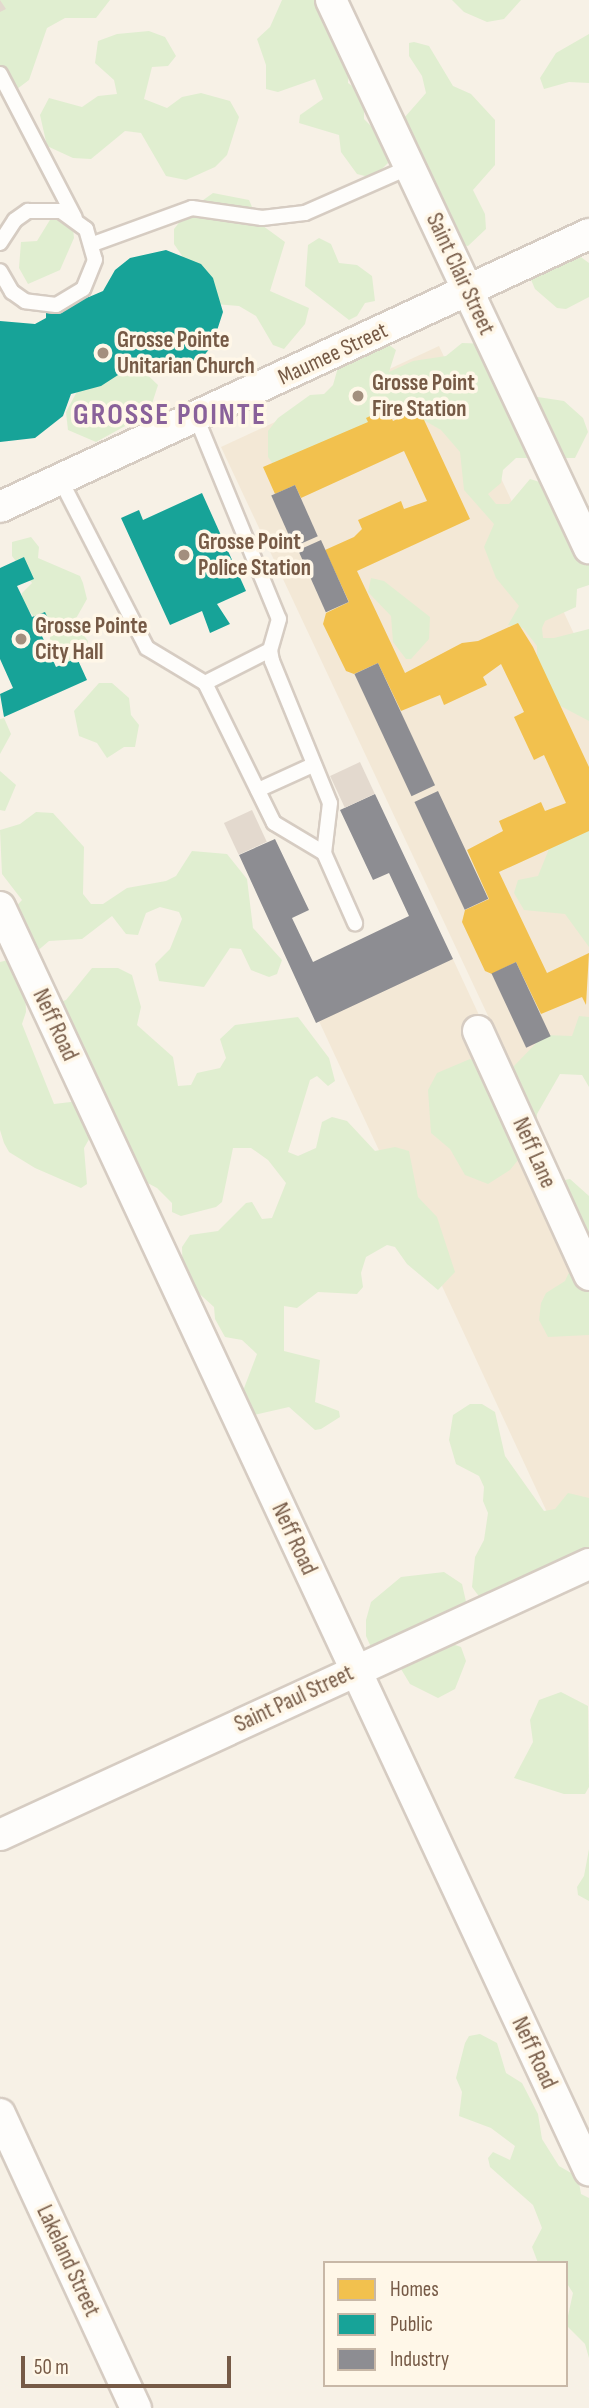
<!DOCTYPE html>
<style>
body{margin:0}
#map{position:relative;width:589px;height:2408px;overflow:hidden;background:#f7f1e6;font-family:"Sofia Sans Condensed",sans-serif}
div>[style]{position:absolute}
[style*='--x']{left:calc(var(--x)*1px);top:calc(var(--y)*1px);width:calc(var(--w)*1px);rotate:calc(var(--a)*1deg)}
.residential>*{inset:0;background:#f3e8d6}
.green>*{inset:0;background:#e0eed0}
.homes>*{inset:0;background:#f2c14e}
.public>*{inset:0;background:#17a398}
.industry>*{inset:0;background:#8d8d92;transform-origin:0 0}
.building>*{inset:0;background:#e3d9ce;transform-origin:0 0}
.roads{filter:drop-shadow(2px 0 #d6ccc2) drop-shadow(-2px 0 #d6ccc2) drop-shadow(0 2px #d6ccc2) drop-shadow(0 -2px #d6ccc2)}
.service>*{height:14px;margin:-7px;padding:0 7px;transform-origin:7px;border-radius:7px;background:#fefdfb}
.minor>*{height:30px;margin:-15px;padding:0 15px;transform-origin:15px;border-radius:15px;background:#fefdfb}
.dots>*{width:19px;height:19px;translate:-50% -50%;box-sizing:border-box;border:4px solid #fff7e8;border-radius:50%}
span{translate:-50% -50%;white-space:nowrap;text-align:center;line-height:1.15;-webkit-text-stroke:7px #fff7e8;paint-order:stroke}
.street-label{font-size:23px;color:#765a46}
.poi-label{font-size:23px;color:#765a46;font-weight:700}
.left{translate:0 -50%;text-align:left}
.district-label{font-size:30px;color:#89619a;font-weight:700;letter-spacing:2px}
.legend{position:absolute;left:323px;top:2261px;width:245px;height:126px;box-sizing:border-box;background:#fff7e8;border:2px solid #c8b8a7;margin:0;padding:9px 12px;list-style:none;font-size:21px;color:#765a46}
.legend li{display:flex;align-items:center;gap:14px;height:35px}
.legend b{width:35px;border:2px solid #c8b8a7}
.scale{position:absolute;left:21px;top:2356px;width:210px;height:32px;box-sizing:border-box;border:4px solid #765a46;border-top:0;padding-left:9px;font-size:21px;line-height:24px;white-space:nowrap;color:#765a46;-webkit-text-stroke:5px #fff7e8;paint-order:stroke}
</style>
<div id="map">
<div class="residential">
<div style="clip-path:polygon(439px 346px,589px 666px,589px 1052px,520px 1084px,221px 447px)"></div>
<div style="clip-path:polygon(452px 957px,589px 1251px,589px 1524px,559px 1538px,318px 1019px)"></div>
</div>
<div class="green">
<div style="clip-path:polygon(0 0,110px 0,96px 18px,65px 18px,47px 28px,29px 80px,17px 89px,0 87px)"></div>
<div style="clip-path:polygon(282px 0,320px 0,349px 68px,348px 83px,364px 94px,364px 119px,390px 145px,388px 163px,380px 171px,369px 177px,357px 174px,341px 152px,339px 135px,299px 123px,300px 115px,323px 99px,315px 79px,278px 92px,266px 89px,266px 65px,257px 39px,270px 27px)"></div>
<div style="clip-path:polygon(452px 0,521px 0,504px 19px,487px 22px,464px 12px)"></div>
<div style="clip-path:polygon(149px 31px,165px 37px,176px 56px,168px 66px,152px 67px,144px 99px,167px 108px,182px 97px,201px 93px,230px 101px,239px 117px,227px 155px,215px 167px,186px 180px,166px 176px,141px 133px,125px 131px,91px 159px,73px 158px,47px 146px,40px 115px,49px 98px,82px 107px,98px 96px,117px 94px,114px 80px,95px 63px,98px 41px,117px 34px)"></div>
<div style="clip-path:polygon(589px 34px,589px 83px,569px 82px,544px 89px,540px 78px,556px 53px)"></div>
<div style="clip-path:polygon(414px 42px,429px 46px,453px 86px,471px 94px,495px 120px,495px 165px,473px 190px,485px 214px,486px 229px,468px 246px,462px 245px,397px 126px,426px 93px,422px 76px,409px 56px,409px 43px)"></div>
<div style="clip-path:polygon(213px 193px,249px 200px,259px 223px,285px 242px,270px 291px,309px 308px,305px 324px,284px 349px,273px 345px,256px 316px,239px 306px,215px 304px,174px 244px,174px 229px,188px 211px)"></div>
<div style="clip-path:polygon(53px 215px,73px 228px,74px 238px,60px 270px,28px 284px,19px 268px,21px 242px,37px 241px)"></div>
<div style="clip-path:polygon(319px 238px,331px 244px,339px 263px,357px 265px,372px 276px,375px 301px,365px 303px,357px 316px,349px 320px,305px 286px,308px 245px)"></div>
<div style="clip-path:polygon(578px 255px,589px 263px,589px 297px,566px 309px,557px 308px,535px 289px,529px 275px)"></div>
<div style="clip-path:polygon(384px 341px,396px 350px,389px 372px,413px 361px,446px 356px,462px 343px,489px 344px,531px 396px,564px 401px,583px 418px,588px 432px,575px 458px,516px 458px,503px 470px,501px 483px,488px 494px,496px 504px,509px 504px,530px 479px,543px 483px,589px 539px,589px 585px,577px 589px,576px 607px,545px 621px,542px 628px,543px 638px,554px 638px,589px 629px,589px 721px,551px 701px,537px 675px,537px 646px,523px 628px,508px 625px,519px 606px,496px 578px,484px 547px,494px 524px,464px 490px,460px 452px,441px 430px,406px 410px,394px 410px,279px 472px,268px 457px,268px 431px,278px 418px,310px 395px,324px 394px,333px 385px,339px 364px)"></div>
<div style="clip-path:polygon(138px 366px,158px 385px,149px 413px,96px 442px,68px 430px,66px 412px,80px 386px)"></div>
<div style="clip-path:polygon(31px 537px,39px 547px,38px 558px,80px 576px,83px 583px,87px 599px,74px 622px,88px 641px,83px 661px,69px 664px,55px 654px,49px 643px,53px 623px,34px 617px,22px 602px,22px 593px,32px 583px,12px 556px,12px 542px)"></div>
<div style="clip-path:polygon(371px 578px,384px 581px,430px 617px,429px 639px,411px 659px,406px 659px,393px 642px,391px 616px,368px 592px)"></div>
<div style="clip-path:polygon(99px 683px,112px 683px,129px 698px,131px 715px,139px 725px,135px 747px,124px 747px,107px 758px,97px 743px,79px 736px,74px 711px)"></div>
<div style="clip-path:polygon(4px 718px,11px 734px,0 754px,0 719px)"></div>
<div style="clip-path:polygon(0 771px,16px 785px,5px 811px,0 810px)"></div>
<div style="clip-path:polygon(36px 812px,53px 813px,84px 847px,83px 894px,91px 904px,103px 904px,127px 888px,166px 881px,176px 876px,192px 851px,227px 854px,247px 879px,253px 928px,282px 960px,277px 974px,269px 977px,251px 970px,241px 949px,230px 948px,204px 987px,159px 981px,155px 964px,170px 949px,182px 919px,179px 912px,160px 907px,146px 913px,138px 935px,126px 934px,112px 916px,82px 939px,49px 941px,35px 953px,25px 983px,26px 1012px,22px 1024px,54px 1104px,79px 1101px,86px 1051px,50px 1005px,66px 1000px,92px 968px,118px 968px,132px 975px,141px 1007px,137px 1025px,173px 1057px,178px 1086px,191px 1085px,197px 1073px,220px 1068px,226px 1058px,220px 1039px,235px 1025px,298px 1017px,329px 1058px,335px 1081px,328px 1086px,317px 1076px,310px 1080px,288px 1152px,298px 1156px,316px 1148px,322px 1122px,332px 1117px,347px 1121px,375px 1151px,395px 1147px,409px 1151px,418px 1197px,437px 1217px,455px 1272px,438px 1290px,407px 1264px,395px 1247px,387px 1245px,366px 1257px,361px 1273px,363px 1287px,357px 1294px,318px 1292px,297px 1308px,284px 1306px,284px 1351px,320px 1360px,315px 1402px,339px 1411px,340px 1417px,321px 1429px,315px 1430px,289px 1407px,249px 1416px,241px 1396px,257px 1354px,242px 1340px,225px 1337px,215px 1319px,214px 1307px,183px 1279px,182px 1247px,190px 1235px,218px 1231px,246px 1203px,252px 1202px,262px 1219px,272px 1218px,286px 1183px,268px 1160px,251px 1148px,233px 1148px,222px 1202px,216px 1207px,181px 1216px,172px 1212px,172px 1203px,157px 1188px,140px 1179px,92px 1134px,84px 1148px,87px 1184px,81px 1188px,35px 1168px,9px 1152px,4px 1143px,0 1130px,0 962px,8px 960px,13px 910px,22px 900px,2px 874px,0 830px,20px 824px)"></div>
<div style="clip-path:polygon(589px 817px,589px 947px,565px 914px,524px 910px,514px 893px,518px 880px,538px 876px,551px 844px)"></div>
<div style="clip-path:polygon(579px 1016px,589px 1017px,589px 1087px,582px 1075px,560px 1074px,537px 1114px,535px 1139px,510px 1170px,488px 1184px,465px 1175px,450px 1149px,431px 1133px,428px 1090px,437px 1073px,470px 1059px,509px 1080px,513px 1067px,544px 1035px,572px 1036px)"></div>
<div style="clip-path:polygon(570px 1179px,589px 1196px,589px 1335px,548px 1337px,539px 1320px,541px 1303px,546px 1293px,565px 1281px,573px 1264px,559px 1249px,545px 1213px,555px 1182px)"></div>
<div style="clip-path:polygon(470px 1404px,482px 1404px,495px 1412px,505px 1456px,544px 1511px,555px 1509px,568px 1493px,589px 1498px,589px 1568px,481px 1599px,472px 1587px,475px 1557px,484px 1540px,488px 1513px,483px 1501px,484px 1487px,479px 1476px,456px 1464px,449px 1440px,453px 1415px)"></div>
<div style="clip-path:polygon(444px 1572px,462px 1584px,467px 1606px,447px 1642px,461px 1647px,466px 1661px,455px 1689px,438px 1698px,410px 1684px,401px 1669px,375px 1656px,366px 1636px,366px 1620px,371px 1602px,401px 1577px)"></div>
<div style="clip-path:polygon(561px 1692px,588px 1706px,589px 1787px,585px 1794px,564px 1794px,514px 1778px,533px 1742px,530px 1720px,539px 1700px)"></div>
<div style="clip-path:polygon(589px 1849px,589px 1901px,578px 1895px,577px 1887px,584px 1876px)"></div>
<div style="clip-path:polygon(480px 2034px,497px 2043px,506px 2073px,522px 2083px,538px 2114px,542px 2139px,559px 2166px,578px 2177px,581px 2194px,589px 2198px,589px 2358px,585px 2344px,566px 2325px,573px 2293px,566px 2282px,566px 2263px,538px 2263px,532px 2247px,542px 2228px,533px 2205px,490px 2167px,488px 2158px,493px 2152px,510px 2160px,515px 2146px,491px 2128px,459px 2116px,462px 2092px,456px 2078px,465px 2043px,469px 2036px)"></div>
</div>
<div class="homes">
<div style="clip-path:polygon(387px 408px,393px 421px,419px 409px,470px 519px,357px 571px,405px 673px,462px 643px,478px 641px,518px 623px,533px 647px,589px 767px,589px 831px,499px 872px,547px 973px,589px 953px,586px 1005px,582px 997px,541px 1014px,516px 962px,492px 974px,485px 971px,462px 922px,465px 910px,489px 899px,467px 850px,503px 831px,499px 821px,541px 802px,545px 811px,566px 803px,544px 755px,534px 760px,514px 717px,524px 712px,501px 664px,483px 677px,487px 685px,444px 705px,440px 695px,401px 711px,378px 663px,354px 674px,346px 671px,323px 624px,326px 613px,349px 602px,325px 550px,354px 537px,362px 529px,358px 520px,401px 501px,404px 509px,427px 501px,404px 451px,301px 498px,295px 485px,275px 494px,263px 467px,368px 422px,366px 418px)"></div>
</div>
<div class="public">
<div style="clip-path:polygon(166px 250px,201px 264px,213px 278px,223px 312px,212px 346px,200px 360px,167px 373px,132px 366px,101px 386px,71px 394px,63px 416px,35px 438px,0 442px,0 321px,35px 324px,46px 318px,46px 310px,85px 293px,89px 297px,103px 291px,115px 270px,130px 258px)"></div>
<div style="clip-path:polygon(202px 493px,246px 591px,217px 604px,230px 624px,210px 633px,202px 611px,170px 625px,121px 518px,139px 510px,143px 520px)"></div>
<div style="clip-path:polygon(24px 557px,34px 579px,17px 586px,32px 617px,45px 612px,54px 631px,42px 636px,56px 667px,77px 658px,87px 680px,4px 717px,0 694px,13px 688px,0 659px,0 568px)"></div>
</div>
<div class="industry">
<div style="left:295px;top:485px;width:56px;height:26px;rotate:66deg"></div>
<div style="left:321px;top:540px;width:68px;height:25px;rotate:66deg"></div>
<div style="left:378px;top:663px;width:135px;height:26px;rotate:65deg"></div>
<div style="left:438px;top:791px;width:119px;height:26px;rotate:65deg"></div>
<div style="clip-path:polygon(375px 794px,453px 959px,316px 1023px,239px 855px,275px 839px,309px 910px,292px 918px,313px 962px,409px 916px,389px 873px,373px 880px,340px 810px)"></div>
<div style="left:516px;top:962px;width:82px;height:27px;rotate:65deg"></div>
</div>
<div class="building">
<div style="clip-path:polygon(0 0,6px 9px,0 12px)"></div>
<div style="left:360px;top:762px;width:35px;height:33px;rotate:65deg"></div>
<div style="left:252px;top:810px;width:35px;height:31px;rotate:65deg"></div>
</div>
<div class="roads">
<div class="service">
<div style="--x:0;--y:74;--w:162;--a:62.5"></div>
<div style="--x:0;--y:243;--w:27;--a:-57"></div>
<div style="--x:15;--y:220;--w:16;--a:-35"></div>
<div style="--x:28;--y:211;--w:33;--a:0"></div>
<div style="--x:61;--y:211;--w:31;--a:36"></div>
<div style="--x:86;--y:229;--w:32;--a:74"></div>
<div style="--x:95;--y:260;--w:31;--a:112"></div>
<div style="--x:83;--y:289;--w:31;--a:149"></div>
<div style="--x:56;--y:305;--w:31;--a:-173"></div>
<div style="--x:25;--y:301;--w:16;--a:-145"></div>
<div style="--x:12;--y:292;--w:24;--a:-120"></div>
<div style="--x:93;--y:244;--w:105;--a:-20"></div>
<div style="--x:192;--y:208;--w:71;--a:8.1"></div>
<div style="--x:262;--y:218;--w:43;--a:-6.6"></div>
<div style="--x:305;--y:213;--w:115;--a:-23.7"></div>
<div style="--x:196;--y:417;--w:218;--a:67.7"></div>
<div style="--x:279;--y:619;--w:32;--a:106"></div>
<div style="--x:270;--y:650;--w:11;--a:80"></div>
<div style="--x:272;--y:661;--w:153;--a:67.8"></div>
<div style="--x:330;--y:803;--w:50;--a:96.8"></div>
<div style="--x:324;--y:853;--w:77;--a:66.1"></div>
<div style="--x:60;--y:479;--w:190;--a:62.8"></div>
<div style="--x:147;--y:648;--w:68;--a:31.1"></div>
<div style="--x:205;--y:683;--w:156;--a:63.8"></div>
<div style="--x:274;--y:823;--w:58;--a:31"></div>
<div style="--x:205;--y:683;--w:73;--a:-26.9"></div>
<div style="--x:258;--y:790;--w:60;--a:-24.4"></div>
</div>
<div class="minor">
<div style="--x:331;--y:0;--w:606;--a:64.79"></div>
<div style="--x:0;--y:507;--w:649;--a:-24.87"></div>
<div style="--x:0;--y:907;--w:1394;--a:65"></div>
<div style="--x:478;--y:1031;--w:268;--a:65.5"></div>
<div style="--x:0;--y:1835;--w:648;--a:-24.71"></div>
<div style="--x:0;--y:2114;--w:324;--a:65.2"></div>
</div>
</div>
<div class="dots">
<div style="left:103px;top:353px;background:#a38f7e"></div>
<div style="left:358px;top:396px;background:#a38f7e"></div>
<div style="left:184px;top:555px;background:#a38f7e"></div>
<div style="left:21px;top:639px;background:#a38f7e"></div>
</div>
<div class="street-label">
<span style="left:460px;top:274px;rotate:65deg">Saint Clair Street</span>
<span style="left:333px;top:354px;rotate:-25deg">Maumee Street</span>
<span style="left:55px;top:1025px;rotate:65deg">Neff Road</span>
<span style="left:534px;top:1153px;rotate:66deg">Neff Lane</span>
<span style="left:294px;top:1539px;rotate:65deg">Neff Road</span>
<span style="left:294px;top:1699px;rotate:-25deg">Saint Paul Street</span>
<span style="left:534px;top:2053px;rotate:65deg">Neff Road</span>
<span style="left:68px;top:2261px;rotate:65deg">Lakeland Street</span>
</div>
<div class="poi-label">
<span class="left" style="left:117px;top:353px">Grosse Pointe<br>Unitarian Church</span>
<span class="left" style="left:372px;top:396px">Grosse Point<br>Fire Station</span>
<span class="left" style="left:198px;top:555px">Grosse Point<br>Police Station</span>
<span class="left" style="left:35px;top:639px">Grosse Pointe<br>City Hall</span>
</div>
<div class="district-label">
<span style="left:170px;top:415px">GROSSE POINTE</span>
</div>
<ul class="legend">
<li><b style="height:19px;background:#f2c14e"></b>Homes</li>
<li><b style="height:19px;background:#17a398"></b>Public</li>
<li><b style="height:19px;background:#8d8d92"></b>Industry</li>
</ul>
<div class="scale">50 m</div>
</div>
